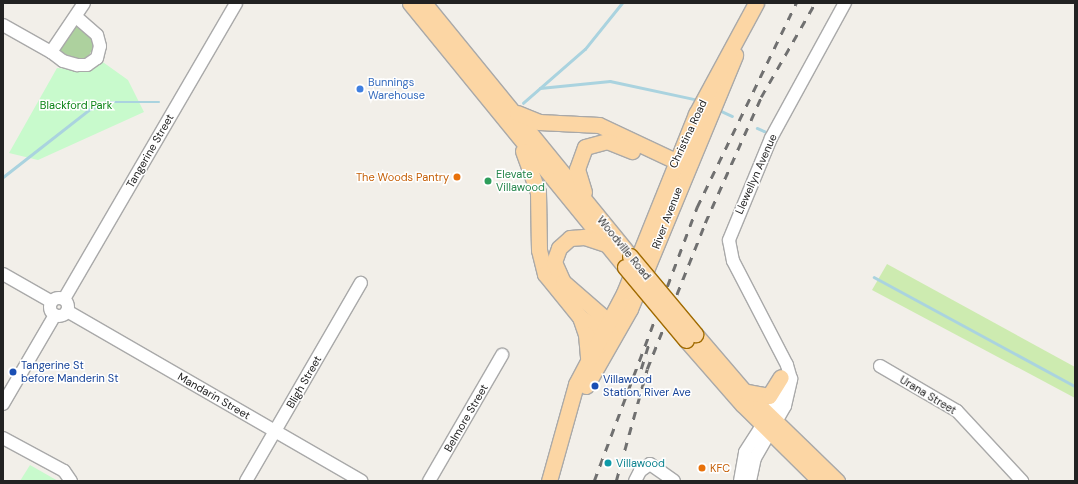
<!DOCTYPE html>
<style>
body{margin:0}
#map{position:relative;width:1078px;height:484px;overflow:hidden;background:#f2efe9;font-family:"DM Sans",sans-serif}
div>[style]{position:absolute}
[style*='--x']{left:calc(var(--x)*1px);top:calc(var(--y)*1px);width:calc(var(--w)*1px);rotate:calc(var(--a)*1deg)}
.grass>*{inset:0;background:#cdebb0}
.forest>*{inset:0;background:#add19e}
.park>*{inset:0;background:#c8facc}
.stream>*{height:2.5px;margin:-1.25px;padding:0 1.25px;transform-origin:1.25px;border-radius:1.25px;background:#aad3df}
.roads{filter:drop-shadow(1px 0 #a9a9a9) drop-shadow(-1px 0 #a9a9a9) drop-shadow(0 1px #a9a9a9) drop-shadow(0 -1px #a9a9a9)}
.minor>*{height:12px;margin:-6px;padding:0 6px;transform-origin:6px;border-radius:6px;background:#fff}
.minor>.ring{margin:-6px;padding:0;box-sizing:content-box;background:none;border:12px solid #fff;border-radius:50%}
.major>*{height:15px;margin:-7.5px;padding:0 7.5px;transform-origin:7.5px;border-radius:7.5px;background:#fcd6a4}
.rail>*{height:2.5px;margin-top:-1.25px;transform-origin:0;background:repeating-linear-gradient(90deg,#707070 0 8px,transparent 0 16px)}
.bridges{filter:drop-shadow(1px 0 #a06b00) drop-shadow(-1px 0 #a06b00) drop-shadow(0 1px #a06b00) drop-shadow(0 -1px #a06b00)}
.major-bridge>*{height:15px;margin:-7.5px;padding:0 7.5px;transform-origin:7.5px;border-radius:7.5px;background:#fcd6a4}
.dots>*{width:11px;height:11px;translate:-50% -50%;box-sizing:border-box;border:2px solid #fff;border-radius:50%}
span{translate:-50% -50%;white-space:nowrap;text-align:center;line-height:1.15;-webkit-text-stroke:3px #fff;paint-order:stroke}
.shop-label{font-size:11px;color:#366cbe}
.left{translate:0 -50%;text-align:left}
.park-label{font-size:11px;color:#0c8416}
.street-label{font-size:11px;color:#222}
.leisure-label{font-size:11px;color:#27864d}
.food-label{font-size:11px;color:#c56008}
.right{translate:-100% -50%;text-align:right}
.transit-label{font-size:11px;color:#164399}
.culture-label{font-size:11px;color:#0d838f}
.frame{position:absolute;inset:0;border:4px solid #222;pointer-events:none}
</style>
<div id="map">
<div class="grass">
<div style="clip-path:polygon(887px 264px,1075px 367px,1075px 398px,872px 290px)"></div>
</div>
<div class="forest">
<div style="clip-path:polygon(76px 25px,92px 38px,93px 49px,87px 58px,78px 60px,59px 52px)"></div>
</div>
<div class="park">
<div style="clip-path:polygon(100px 60px,128px 80px,144px 112px,38px 160px,9px 153px,57px 68px,86px 70px)"></div>
<div style="clip-path:polygon(30px 465px,58px 481px,20px 481px)"></div>
</div>
<div class="stream">
<div style="--x:540;--y:88;--w:70;--a:-5.7"></div>
<div style="--x:610;--y:81;--w:86;--a:12.1"></div>
<div style="--x:523;--y:103;--w:82;--a:-41.1"></div>
<div style="--x:585;--y:49;--w:59;--a:-51.2"></div>
<div style="--x:721;--y:111;--w:12;--a:24"></div>
<div style="--x:757;--y:128;--w:8;--a:23"></div>
<div style="--x:3;--y:177;--w:110;--a:-38"></div>
<div style="--x:90;--y:109;--w:17;--a:-24"></div>
<div style="--x:106;--y:102;--w:53;--a:0"></div>
<div style="--x:874;--y:277;--w:229;--a:28.5"></div>
</div>
<div class="roads">
<div class="minor">
<div style="--x:3;--y:25;--w:55;--a:29.4"></div>
<div style="--x:51;--y:52;--w:59;--a:-56"></div>
<div style="--x:51;--y:52;--w:15;--a:37"></div>
<div style="--x:63;--y:61;--w:15;--a:16"></div>
<div style="--x:77;--y:65;--w:10;--a:0"></div>
<div style="--x:87;--y:65;--w:12;--a:-35"></div>
<div style="--x:97;--y:58;--w:12;--a:-76"></div>
<div style="--x:100;--y:46;--w:11;--a:-105"></div>
<div style="--x:97;--y:35;--w:28;--a:-139"></div>
<div style="--x:3;--y:274;--w:56;--a:29.7"></div>
<div class="ring" style="left:50px;top:298px;width:6px;height:6px"></div>
<div style="--x:64;--y:299;--w:342;--a:-59.8"></div>
<div style="--x:67;--y:311;--w:340;--a:30"></div>
<div style="--x:880;--y:366;--w:89;--a:30.3"></div>
<div style="--x:957;--y:411;--w:96;--a:47.1"></div>
<div style="--x:3;--y:404;--w:103;--a:-59.7"></div>
<div style="--x:3;--y:438;--w:69;--a:28.4"></div>
<div style="--x:64;--y:471;--w:12;--a:55"></div>
<div style="--x:246;--y:481;--w:229;--a:-59.9"></div>
<div style="--x:429;--y:481;--w:146;--a:-59.9"></div>
<div style="--x:635;--y:481;--w:11;--a:-63"></div>
<div style="--x:640;--y:471;--w:12;--a:-35"></div>
<div style="--x:650;--y:464;--w:29;--a:35"></div>
<div style="--x:740;--y:481;--w:29;--a:-80"></div>
<div style="--x:745;--y:452;--w:54;--a:-57.2"></div>
<div style="--x:774;--y:407;--w:28;--a:-75"></div>
<div style="--x:750;--y:481;--w:24;--a:-78"></div>
<div style="--x:755;--y:458;--w:60;--a:-60"></div>
<div style="--x:785;--y:406;--w:28;--a:-77"></div>
<div style="--x:791;--y:379;--w:15;--a:-106"></div>
<div style="--x:787;--y:365;--w:117;--a:-117.4"></div>
<div style="--x:733;--y:261;--w:21;--a:-101"></div>
<div style="--x:729;--y:240;--w:110;--a:-67.6"></div>
<div style="--x:771;--y:138;--w:154;--a:-61.3"></div>
</div>
<div class="major">
<div style="--x:410;--y:3;--w:340;--a:50.8"></div>
<div style="--x:424;--y:3;--w:326;--a:50.8"></div>
<div style="--x:517;--y:113;--w:24;--a:22"></div>
<div style="--x:539;--y:122;--w:60;--a:2.9"></div>
<div style="--x:599;--y:125;--w:94;--a:25.2"></div>
<div style="--x:523;--y:151;--w:44;--a:69.9"></div>
<div style="--x:538;--y:192;--w:58;--a:89"></div>
<div style="--x:539;--y:250;--w:25;--a:76"></div>
<div style="--x:545;--y:274;--w:55;--a:50.9"></div>
<div style="--x:580;--y:317;--w:37;--a:34"></div>
<div style="--x:584;--y:192;--w:24;--a:-107"></div>
<div style="--x:577;--y:169;--w:23;--a:-70"></div>
<div style="--x:585;--y:147;--w:23;--a:-15"></div>
<div style="--x:607;--y:141;--w:27;--a:22"></div>
<div style="--x:606;--y:244;--w:23;--a:-162"></div>
<div style="--x:584;--y:237;--w:14;--a:176"></div>
<div style="--x:570;--y:238;--w:15;--a:138"></div>
<div style="--x:559;--y:248;--w:15;--a:110"></div>
<div style="--x:554;--y:262;--w:22;--a:66"></div>
<div style="--x:563;--y:282;--w:72;--a:41"></div>
<div style="--x:580;--y:317;--w:18;--a:71"></div>
<div style="--x:586;--y:334;--w:25;--a:85"></div>
<div style="--x:695;--y:334;--w:74;--a:49.4"></div>
<div style="--x:743;--y:390;--w:131;--a:44.1"></div>
<div style="--x:686;--y:340;--w:86;--a:48.8"></div>
<div style="--x:743;--y:405;--w:108;--a:44.6"></div>
<div style="--x:586;--y:386;--w:89;--a:-60.3"></div>
<div style="--x:630;--y:309;--w:275;--a:-67.5"></div>
<div style="--x:747;--y:392;--w:22;--a:10"></div>
<div style="--x:769;--y:396;--w:22;--a:-58"></div>
<div style="--x:549;--y:481;--w:101;--a:-74.4"></div>
<div style="--x:576;--y:384;--w:103;--a:-62.2"></div>
<div style="--x:624;--y:293;--w:193;--a:-68.1"></div>
<div style="--x:696;--y:114;--w:126;--a:-61.6"></div>
</div>
</div>
<div class="rail">
<div style="--x:641;--y:369;--w:30;--a:-73"></div>
<div style="--x:594;--y:481;--w:293;--a:-69.4"></div>
<div style="--x:697;--y:207;--w:227;--a:-64.1"></div>
<div style="--x:616;--y:481;--w:116;--a:-74.5"></div>
<div style="--x:647;--y:369;--w:157;--a:-68.3"></div>
<div style="--x:705;--y:223;--w:138;--a:-66"></div>
<div style="--x:761;--y:97;--w:108;--a:-60.1"></div>
</div>
<div class="bridges">
<div class="major-bridge">
<div style="--x:630;--y:256;--w:102;--a:50.2"></div>
<div style="--x:625;--y:267;--w:95;--a:50.1"></div>
</div>
</div>
<div class="dots">
<div style="left:360px;top:89px;background:#3f7fe0"></div>
<div style="left:457px;top:177px;background:#e8710a"></div>
<div style="left:488px;top:181px;background:#2e9e5b"></div>
<div style="left:13px;top:372px;background:#1a4fb4"></div>
<div style="left:595px;top:386px;background:#1a4fb4"></div>
<div style="left:608px;top:463px;background:#0f9aa8"></div>
<div style="left:702px;top:468px;background:#e8710a"></div>
</div>
<div class="shop-label">
<span class="left" style="left:368px;top:89px">Bunnings<br>Warehouse</span>
</div>
<div class="park-label">
<span style="left:76px;top:105px">Blackford Park</span>
</div>
<div class="street-label">
<span style="left:688px;top:134px;rotate:-65deg">Christina Road</span>
<span style="left:150px;top:151px;rotate:-60deg">Tangerine Street</span>
<span style="left:756px;top:174px;rotate:-66deg">Llewellyn Avenue</span>
<span style="left:667px;top:218px;rotate:-69deg">River Avenue</span>
<span style="left:624px;top:248px;rotate:51deg">Woodville Road</span>
<span style="left:304px;top:382px;rotate:-60deg">Bligh Street</span>
<span style="left:928px;top:395px;rotate:31deg">Urana Street</span>
<span style="left:214px;top:396px;rotate:30deg">Mandarin Street</span>
<span style="left:466px;top:418px;rotate:-60deg">Belmore Street</span>
</div>
<div class="leisure-label">
<span class="left" style="left:496px;top:181px">Elevate<br>Villawood</span>
</div>
<div class="food-label">
<span class="right" style="left:449px;top:177px">The Woods Pantry</span>
<span class="left" style="left:710px;top:468px">KFC</span>
</div>
<div class="transit-label">
<span class="left" style="left:21px;top:372px">Tangerine St<br>before Manderin St</span>
<span class="left" style="left:603px;top:386px">Villawood<br>Station, River Ave</span>
</div>
<div class="culture-label">
<span class="left" style="left:616px;top:463px">Villawood</span>
</div>
<div class="frame"></div>
</div>
